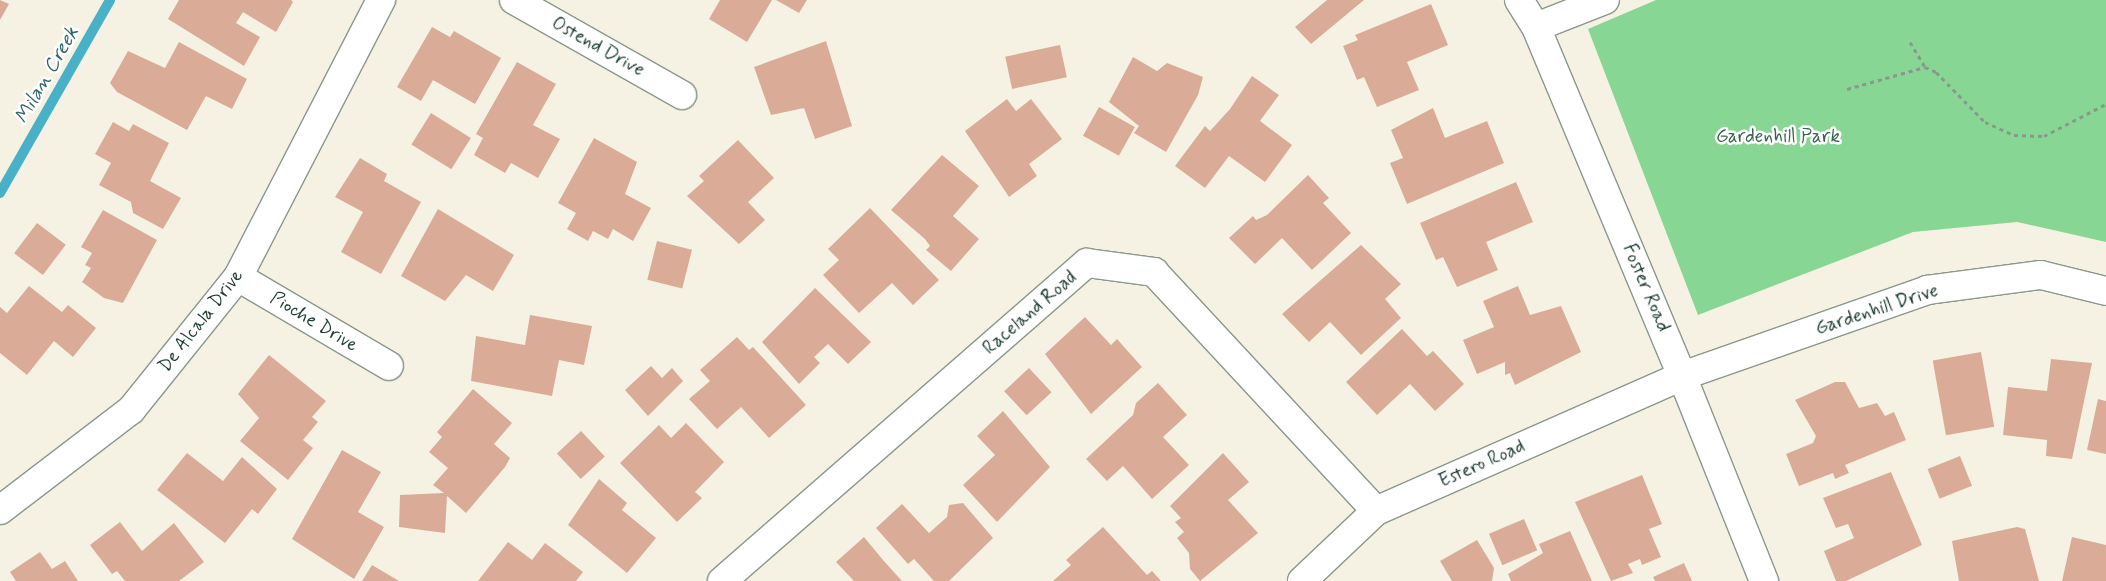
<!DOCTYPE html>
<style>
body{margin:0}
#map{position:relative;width:2106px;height:581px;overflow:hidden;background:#f6f2e3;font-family:Mynerve,sans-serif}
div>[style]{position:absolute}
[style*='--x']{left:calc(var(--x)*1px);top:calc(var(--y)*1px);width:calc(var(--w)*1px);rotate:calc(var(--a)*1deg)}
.green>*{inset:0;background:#88d694}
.stream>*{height:10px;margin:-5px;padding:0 5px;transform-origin:5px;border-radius:5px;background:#48b1c7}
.building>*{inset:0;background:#daac97;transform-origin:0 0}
.path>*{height:3px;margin-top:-1.5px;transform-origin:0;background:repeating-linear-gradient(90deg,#8a988c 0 4px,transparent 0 8px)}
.roads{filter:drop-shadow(1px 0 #8a988c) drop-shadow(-1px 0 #8a988c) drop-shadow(0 1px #8a988c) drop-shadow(0 -1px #8a988c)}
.minor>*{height:28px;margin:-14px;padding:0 14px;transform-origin:14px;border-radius:14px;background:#fff}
.tertiary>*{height:28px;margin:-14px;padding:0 14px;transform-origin:14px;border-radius:14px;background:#fff}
span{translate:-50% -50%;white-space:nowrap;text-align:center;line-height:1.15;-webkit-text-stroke:5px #fff;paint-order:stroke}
.street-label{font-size:19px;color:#1f3d34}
.park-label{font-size:19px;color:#39634c}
.water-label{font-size:20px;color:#2d6667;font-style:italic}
</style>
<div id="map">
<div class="green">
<div style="clip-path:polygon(1656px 0,2106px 0,2106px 242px,2017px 222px,1913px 232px,1698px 315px,1588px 29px)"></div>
</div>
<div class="stream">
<div style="--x:0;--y:193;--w:222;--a:-60.3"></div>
</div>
<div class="building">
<div style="clip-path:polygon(0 0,9px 4px,0 20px)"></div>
<div style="clip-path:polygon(179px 0,291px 0,293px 2px,276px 32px,243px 12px,236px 23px,260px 37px,244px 66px,168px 19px)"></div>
<div style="clip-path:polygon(720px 0,772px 0,747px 42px,709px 19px)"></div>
<div style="clip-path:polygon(776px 0,807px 0,799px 13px)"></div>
<div style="clip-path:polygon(1327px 0,1364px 0,1311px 44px,1295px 27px)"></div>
<div style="clip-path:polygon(1431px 4px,1448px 45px,1407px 62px,1419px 90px,1377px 107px,1364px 77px,1357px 80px,1343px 46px,1358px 40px,1355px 35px)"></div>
<div style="clip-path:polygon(432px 27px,450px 37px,454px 31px,501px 58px,475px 104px,433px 80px,421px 101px,397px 87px)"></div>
<div style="clip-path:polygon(826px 41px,852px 126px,815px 139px,804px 108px,771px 115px,754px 67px)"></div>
<div style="clip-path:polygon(179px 42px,247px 79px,232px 109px,206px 96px,187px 130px,117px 92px,110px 83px,128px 51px,165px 68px)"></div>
<div style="left:1060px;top:45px;width:33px;height:56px;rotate:78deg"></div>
<div style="clip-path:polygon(1133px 57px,1157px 71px,1167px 63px,1203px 77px,1198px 95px,1166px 152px,1134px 133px,1139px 126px,1109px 102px)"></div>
<div style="clip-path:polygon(517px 62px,556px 84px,533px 125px,560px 139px,538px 178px,511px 163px,505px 173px,474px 155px,483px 138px,476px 134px)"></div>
<div style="clip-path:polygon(1252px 76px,1279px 95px,1260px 121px,1292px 145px,1265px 182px,1229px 156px,1205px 188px,1175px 166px,1205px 126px,1210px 131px,1230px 109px)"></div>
<div style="clip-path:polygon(1007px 99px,1016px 111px,1031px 99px,1062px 139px,1029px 164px,1037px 176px,1009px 197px,965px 131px)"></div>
<div style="left:1099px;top:107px;width:41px;height:33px;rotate:29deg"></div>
<div style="clip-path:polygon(1433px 108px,1445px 138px,1487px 121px,1504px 163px,1407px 204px,1390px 163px,1403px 158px,1391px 130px)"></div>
<div style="left:431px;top:113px;width:47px;height:37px;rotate:32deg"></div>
<div style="clip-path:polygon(113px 122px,129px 131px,133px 124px,169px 143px,150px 181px,181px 198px,163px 229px,133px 213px,131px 202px,99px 185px,111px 163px,95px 154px)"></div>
<div style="clip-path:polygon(594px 138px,637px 162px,625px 194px,651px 208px,633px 241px,613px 229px,608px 239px,593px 231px,588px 241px,567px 229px,576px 213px,558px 203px)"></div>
<div style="clip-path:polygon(738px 140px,774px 178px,748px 202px,765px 220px,739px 244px,687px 196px,704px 181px,699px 176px)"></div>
<div style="clip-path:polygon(942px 155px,979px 186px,953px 216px,979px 239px,951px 271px,926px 250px,930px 246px,925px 239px,891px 210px)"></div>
<div style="clip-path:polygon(360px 158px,387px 174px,384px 181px,421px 202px,381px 274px,341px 252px,363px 212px,335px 197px)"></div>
<div style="clip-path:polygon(1308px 175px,1329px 198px,1323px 203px,1351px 233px,1312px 270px,1282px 238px,1255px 264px,1229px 238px,1253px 216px,1256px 220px,1267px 215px)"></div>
<div style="clip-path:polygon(1516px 182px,1533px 222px,1486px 242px,1498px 270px,1457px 287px,1443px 257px,1436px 260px,1420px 223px)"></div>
<div style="clip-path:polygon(870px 208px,939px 280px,913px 305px,892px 283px,859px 313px,823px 275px,839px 260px,828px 249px)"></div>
<div style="clip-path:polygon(438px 209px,514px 255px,493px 291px,466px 275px,445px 301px,401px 276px)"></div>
<div style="clip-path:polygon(103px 210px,157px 240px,123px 303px,104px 298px,82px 282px,91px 268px,85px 265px,92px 253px,81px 247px)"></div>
<div style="left:37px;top:223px;width:36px;height:38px;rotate:37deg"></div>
<div style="left:657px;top:241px;width:36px;height:40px;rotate:14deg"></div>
<div style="clip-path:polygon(1361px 245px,1401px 284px,1385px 299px,1401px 318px,1361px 355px,1330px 322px,1309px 342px,1282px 314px)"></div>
<div style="clip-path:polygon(29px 286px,62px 312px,68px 305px,96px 328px,73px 357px,54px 341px,27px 375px,0 353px,0 307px,7px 313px)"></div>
<div style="clip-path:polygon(1518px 286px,1530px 315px,1561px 306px,1581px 352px,1515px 385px,1510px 373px,1505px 375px,1505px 362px,1477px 374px,1463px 340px,1494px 327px,1483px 301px)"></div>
<div style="clip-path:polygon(815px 288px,871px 342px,848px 364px,828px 344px,814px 357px,820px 363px,799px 384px,762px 342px)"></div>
<div style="clip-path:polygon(530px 315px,592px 326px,584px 365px,559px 360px,552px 396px,471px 381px,476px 336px,525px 345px)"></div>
<div style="clip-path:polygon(1085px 317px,1111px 345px,1117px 339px,1142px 367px,1091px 414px,1045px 354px)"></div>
<div style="clip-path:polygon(1402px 329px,1427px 356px,1433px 351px,1464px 384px,1435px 411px,1410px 384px,1377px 415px,1346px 382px)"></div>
<div style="clip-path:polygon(737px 337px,749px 350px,753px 347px,806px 405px,769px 438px,741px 407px,717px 429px,689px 399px,710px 381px,700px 370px)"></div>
<div style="left:1981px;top:352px;width:76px;height:49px;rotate:80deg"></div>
<div style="clip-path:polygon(269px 355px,326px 401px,312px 417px,318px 422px,303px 440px,313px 448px,288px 480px,240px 441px,259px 418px,238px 394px)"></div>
<div style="clip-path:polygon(2051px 359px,2092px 363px,2072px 459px,2046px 456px,2047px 440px,2003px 435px,2008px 387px,2047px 391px)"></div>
<div style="clip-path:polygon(651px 366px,662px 378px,672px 368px,683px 381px,648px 416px,625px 390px)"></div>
<div style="left:1029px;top:368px;width:33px;height:34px;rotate:47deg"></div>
<div style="clip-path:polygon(1835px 382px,1845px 382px,1859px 408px,1877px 403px,1885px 416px,1894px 412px,1906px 440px,1845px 465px,1849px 473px,1835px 479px,1833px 473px,1799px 486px,1786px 454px,1813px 443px,1816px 436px,1795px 400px)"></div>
<div style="clip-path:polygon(1158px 383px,1187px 415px,1163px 437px,1189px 465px,1152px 499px,1123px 466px,1107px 481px,1086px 459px,1133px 415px,1136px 403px)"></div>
<div style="clip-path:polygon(473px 389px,512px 423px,494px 444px,510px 458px,505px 467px,466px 513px,447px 496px,445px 533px,399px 527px,400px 495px,444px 493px,433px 485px,448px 468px,429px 452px,442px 437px,437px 432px)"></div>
<div style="clip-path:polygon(2098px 399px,2106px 401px,2106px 454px,2087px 450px)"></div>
<div style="clip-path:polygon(1003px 411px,1050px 467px,997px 522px,963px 485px,995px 455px,977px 436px)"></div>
<div style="clip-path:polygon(686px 423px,724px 462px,695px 492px,702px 498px,677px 522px,620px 463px,659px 425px,671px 438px)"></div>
<div style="left:581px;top:431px;width:35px;height:33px;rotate:47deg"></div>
<div style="clip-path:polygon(342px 450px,381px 472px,358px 512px,384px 527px,354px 579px,292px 539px)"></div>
<div style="clip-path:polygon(187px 453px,223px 481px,242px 457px,277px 489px,258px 514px,252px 509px,225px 543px,157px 490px)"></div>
<div style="clip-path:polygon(1223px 453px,1249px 482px,1228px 500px,1258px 533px,1200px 581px,1190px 569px,1189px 553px,1177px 538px,1184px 532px,1175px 522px,1181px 518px,1170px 506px)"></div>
<div style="left:1960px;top:456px;width:32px;height:35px;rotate:68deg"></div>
<div style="clip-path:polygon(1891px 472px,1922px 545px,1846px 581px,1836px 581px,1824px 551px,1854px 538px,1848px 524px,1836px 528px,1823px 498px)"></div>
<div style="clip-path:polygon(1642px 475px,1662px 524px,1649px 529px,1661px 557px,1642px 565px,1640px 559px,1628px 564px,1633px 573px,1611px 581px,1575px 502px)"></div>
<div style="clip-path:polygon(599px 479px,627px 503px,622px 510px,656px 538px,627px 573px,568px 525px)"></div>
<div style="clip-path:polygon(963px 503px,993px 538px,949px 581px,934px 581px,914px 559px,908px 564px,876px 528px,902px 504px,929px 533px,947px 517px,949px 505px)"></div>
<div style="left:1524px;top:519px;width:34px;height:38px;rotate:67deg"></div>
<div style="clip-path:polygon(120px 522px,142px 551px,174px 523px,204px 562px,179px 581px,125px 581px,117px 571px,112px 574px,90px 545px)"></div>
<div style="clip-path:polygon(1103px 527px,1147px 575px,1152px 571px,1161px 581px,1053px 581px,1071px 565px,1066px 560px)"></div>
<div style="clip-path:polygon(2017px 527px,2025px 529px,2039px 581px,1959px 581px,1952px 541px)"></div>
<div style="clip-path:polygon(1570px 531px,1592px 581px,1511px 581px,1508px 574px,1543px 553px,1539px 544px)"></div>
<div style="clip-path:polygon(864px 537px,883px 560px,902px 581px,854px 581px,836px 562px)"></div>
<div style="clip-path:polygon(2072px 537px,2106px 545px,2106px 581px,2062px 581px)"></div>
<div style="clip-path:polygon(1477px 540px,1494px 568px,1492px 581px,1452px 581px,1440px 561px)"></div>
<div style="clip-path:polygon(508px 542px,532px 560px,545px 543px,583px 572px,576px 581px,478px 581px)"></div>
<div style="clip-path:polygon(40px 552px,52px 569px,65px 561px,78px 581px,16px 581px,10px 572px)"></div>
<div style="clip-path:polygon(1684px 563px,1692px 581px,1655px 581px,1653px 577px)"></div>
<div style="clip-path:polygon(372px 565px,399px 581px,362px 581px)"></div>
</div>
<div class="path">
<div style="--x:1910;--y:42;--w:29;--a:59"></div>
<div style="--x:1847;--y:89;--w:81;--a:-15.8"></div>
<div style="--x:1925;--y:67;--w:12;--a:24"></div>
<div style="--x:1936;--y:72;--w:70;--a:45.6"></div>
<div style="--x:1985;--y:122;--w:32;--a:24"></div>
<div style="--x:2014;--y:135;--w:30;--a:2"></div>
<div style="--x:2044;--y:136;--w:70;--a:-27.3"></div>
</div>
<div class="roads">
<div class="minor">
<div style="--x:514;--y:0;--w:193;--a:29.5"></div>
<div style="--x:1536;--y:27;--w:74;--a:-21.4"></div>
<div style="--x:238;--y:277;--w:175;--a:30.5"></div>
<div style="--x:1682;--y:376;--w:221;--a:68.2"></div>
<div style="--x:0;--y:510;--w:165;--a:-37.4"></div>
<div style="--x:131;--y:410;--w:171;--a:-51.2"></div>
<div style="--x:238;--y:277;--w:312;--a:-62.7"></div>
<div style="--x:722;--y:581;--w:484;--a:-41.1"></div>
<div style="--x:1087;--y:263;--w:68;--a:7.7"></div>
<div style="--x:1154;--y:272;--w:326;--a:47.1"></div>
<div style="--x:1302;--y:581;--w:102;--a:-43.4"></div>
<div style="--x:1376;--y:511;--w:334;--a:-23.8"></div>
<div style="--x:1682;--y:376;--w:260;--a:-19.3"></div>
<div style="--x:1927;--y:290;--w:115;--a:-7.5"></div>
<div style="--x:2041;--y:275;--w:67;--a:13.8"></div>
</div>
<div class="tertiary">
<div style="--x:1519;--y:0;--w:32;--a:58"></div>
<div style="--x:1536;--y:27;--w:378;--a:67.3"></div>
</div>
</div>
<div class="street-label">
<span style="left:598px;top:47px;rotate:29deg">Ostend Drive</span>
<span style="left:1646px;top:288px;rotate:67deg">Foster Road</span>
<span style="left:1877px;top:310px;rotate:-18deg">Gardenhill Drive</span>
<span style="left:1030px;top:313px;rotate:-41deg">Raceland Road</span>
<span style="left:201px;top:321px;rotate:-52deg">De Alcala Drive</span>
<span style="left:314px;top:322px;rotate:31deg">Pioche Drive</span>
<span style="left:1482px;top:464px;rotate:-24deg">Estero Road</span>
</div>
<div class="park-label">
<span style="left:1778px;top:137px">Gardenhill Park</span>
</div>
<div class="water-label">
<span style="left:47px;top:75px;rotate:-60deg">Milan Creek</span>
</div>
</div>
